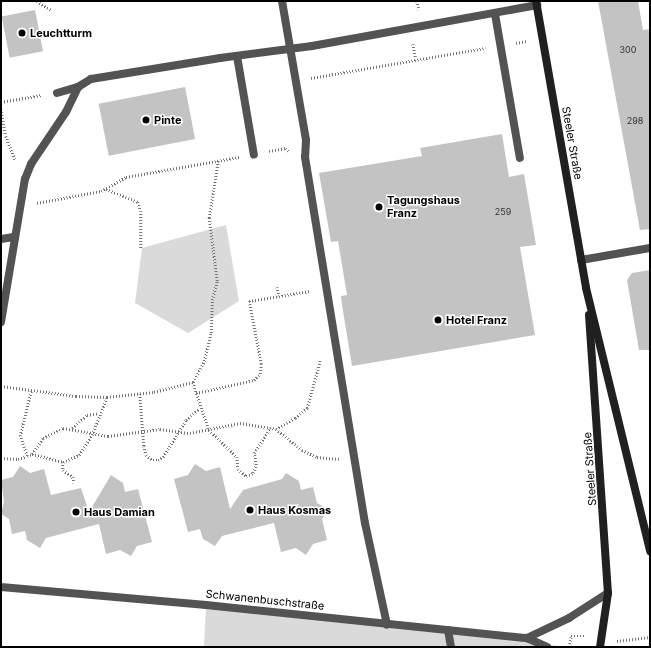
<!DOCTYPE html>
<meta charset="utf-8">
<style>
body{margin:0}
#map{position:relative;width:651px;height:648px;overflow:hidden;background:#fff;font-family:Inter,sans-serif}
div>[style]{position:absolute}
[style*='--x']{left:calc(var(--x)*1px);top:calc(var(--y)*1px);width:calc(var(--w)*1px);rotate:calc(var(--a)*1deg)}
.green>*{inset:0;background:#dadada}
.building>*{inset:0;background:#c3c3c3;transform-origin:0 0}
.path>*{height:2.5px;margin-top:-1.25px;transform-origin:0;background:repeating-linear-gradient(90deg,#757575 0 1px,transparent 0 3px)}
.lane>*{height:8px;margin:-4px;padding:0 4px;transform-origin:4px;border-radius:4px;background:#535353}
.street>*{height:8px;margin:-4px;padding:0 4px;transform-origin:4px;border-radius:4px;background:#535353}
.secondary>*{height:8px;margin:-4px;padding:0 4px;transform-origin:4px;border-radius:4px;background:#202020}
.dots>*{width:11px;height:11px;translate:-50% -50%;box-sizing:border-box;border:2px solid #fff;border-radius:50%}
span{translate:-50% -50%;white-space:nowrap;text-align:center;line-height:1.15;-webkit-text-stroke:3px #fff;paint-order:stroke}
.number-label{font-size:9px;color:#313131}
.number-label span{-webkit-text-stroke-width:0}
.poi-label{font-size:11px;color:#000;font-weight:700}
.left{translate:0 -50%;text-align:left}
.street-label{font-size:11px;color:#000}
.frame{position:absolute;inset:0;border:2px solid #000;pointer-events:none}
</style>
<div id="map">
<div class="green">
<div style="clip-path:polygon(226px 225px,239px 301px,188px 333px,135px 303px,142px 248px)"></div>
<div style="clip-path:polygon(206px 607px,533px 641px,562px 647px,204px 647px)"></div>
</div>
<div class="building">
<div style="clip-path:polygon(598px 1px,638px 1px,643px 30px,650px 29px,650px 229px,640px 230px)"></div>
<div style="left:35px;top:10px;width:42px;height:34px;rotate:79deg"></div>
<div style="left:185px;top:87px;width:53px;height:88px;rotate:79deg"></div>
<div style="clip-path:polygon(502px 134px,509px 177px,524px 174px,536px 245px,520px 247px,535px 335px,352px 366px,342px 305px,341px 296px,347px 295px,338px 241px,331px 242px,319px 173px,422px 156px,420px 148px)"></div>
<div style="clip-path:polygon(650px 270px,650px 350px,639px 350px,627px 280px,632px 273px)"></div>
<div style="clip-path:polygon(195px 464px,206px 471px,220px 467px,230px 509px,243px 490px,282px 479px,286px 473px,299px 481px,301px 490px,313px 487px,317px 503px,328px 509px,322px 519px,327px 540px,313px 544px,306px 555px,296px 548px,281px 552px,274px 523px,222px 536px,215px 546px,203px 539px,200px 529px,188px 532px,174px 479px,188px 475px)"></div>
<div style="clip-path:polygon(20px 466px,30px 473px,44px 469px,51px 495px,81px 488px,89px 512px,111px 475px,123px 483px,125px 492px,138px 489px,152px 542px,137px 546px,131px 556px,120px 550px,106px 554px,99px 524px,46px 538px,40px 548px,27px 540px,25px 531px,12px 534px,9px 519px,1px 514px,4px 502px,1px 480px,13px 477px)"></div>
</div>
<div class="path">
<div style="--x:37;--y:1;--w:17;--a:33"></div>
<div style="--x:417;--y:1;--w:9;--a:77"></div>
<div style="--x:516;--y:43;--w:11;--a:-10"></div>
<div style="--x:413;--y:44;--w:15;--a:79"></div>
<div style="--x:311;--y:78;--w:177;--a:-9.8"></div>
<div style="--x:1;--y:102;--w:41;--a:-9.9"></div>
<div style="--x:1;--y:109;--w:27;--a:80"></div>
<div style="--x:6;--y:136;--w:25;--a:69"></div>
<div style="--x:269;--y:151;--w:17;--a:-10"></div>
<div style="--x:286;--y:148;--w:4;--a:56"></div>
<div style="--x:106;--y:189;--w:35;--a:22"></div>
<div style="--x:138;--y:202;--w:9;--a:72"></div>
<div style="--x:141;--y:211;--w:37;--a:90"></div>
<div style="--x:37;--y:203;--w:65;--a:-10.6"></div>
<div style="--x:101;--y:191;--w:29;--a:-29"></div>
<div style="--x:126;--y:177;--w:115;--a:-10"></div>
<div style="--x:277;--y:287;--w:9;--a:77"></div>
<div style="--x:193;--y:382;--w:24;--a:-62"></div>
<div style="--x:204;--y:361;--w:29;--a:-76"></div>
<div style="--x:211;--y:333;--w:33;--a:-88"></div>
<div style="--x:212;--y:300;--w:20;--a:-75"></div>
<div style="--x:217;--y:281;--w:64;--a:-97.2"></div>
<div style="--x:209;--y:218;--w:58;--a:-81"></div>
<div style="--x:1;--y:386;--w:76;--a:7.6"></div>
<div style="--x:76;--y:396;--w:31;--a:2"></div>
<div style="--x:107;--y:397;--w:47;--a:-6.1"></div>
<div style="--x:154;--y:392;--w:40;--a:-14.4"></div>
<div style="--x:193;--y:382;--w:51;--a:71.6"></div>
<div style="--x:209;--y:430;--w:39;--a:44"></div>
<div style="--x:237;--y:457;--w:12;--a:85"></div>
<div style="--x:238;--y:469;--w:11;--a:41"></div>
<div style="--x:246;--y:476;--w:8;--a:-23"></div>
<div style="--x:253;--y:473;--w:9;--a:-69"></div>
<div style="--x:256;--y:465;--w:12;--a:-99"></div>
<div style="--x:254;--y:453;--w:30;--a:-57"></div>
<div style="--x:196;--y:393;--w:59;--a:-12.6"></div>
<div style="--x:254;--y:380;--w:8;--a:-45"></div>
<div style="--x:260;--y:374;--w:10;--a:-84"></div>
<div style="--x:261;--y:364;--w:64;--a:-100.8"></div>
<div style="--x:249;--y:301;--w:62;--a:-9.3"></div>
<div style="--x:140;--y:394;--w:52;--a:85.6"></div>
<div style="--x:144;--y:446;--w:9;--a:77"></div>
<div style="--x:146;--y:455;--w:9;--a:36"></div>
<div style="--x:153;--y:460;--w:5;--a:0"></div>
<div style="--x:158;--y:460;--w:6;--a:-31"></div>
<div style="--x:163;--y:457;--w:44;--a:-58.1"></div>
<div style="--x:186;--y:420;--w:18;--a:-41"></div>
<div style="--x:72;--y:428;--w:20;--a:-41"></div>
<div style="--x:87;--y:415;--w:12;--a:-9"></div>
<div style="--x:276;--y:429;--w:22;--a:-30"></div>
<div style="--x:295;--y:418;--w:16;--a:-40"></div>
<div style="--x:307;--y:408;--w:49;--a:-74.5"></div>
<div style="--x:32;--y:454;--w:32;--a:14"></div>
<div style="--x:63;--y:462;--w:17;--a:-24"></div>
<div style="--x:79;--y:455;--w:24;--a:-57"></div>
<div style="--x:92;--y:435;--w:41;--a:-68.5"></div>
<div style="--x:27;--y:456;--w:21;--a:-109"></div>
<div style="--x:20;--y:436;--w:46;--a:-76.3"></div>
<div style="--x:1;--y:458;--w:17;--a:3"></div>
<div style="--x:18;--y:459;--w:9;--a:-18"></div>
<div style="--x:27;--y:456;--w:5;--a:-22"></div>
<div style="--x:32;--y:454;--w:19;--a:-55"></div>
<div style="--x:43;--y:438;--w:22;--a:-27"></div>
<div style="--x:63;--y:428;--w:46;--a:10.1"></div>
<div style="--x:108;--y:436;--w:52;--a:-7.7"></div>
<div style="--x:160;--y:429;--w:30;--a:8"></div>
<div style="--x:190;--y:433;--w:51;--a:-11.3"></div>
<div style="--x:240;--y:423;--w:36;--a:9"></div>
<div style="--x:276;--y:429;--w:33;--a:39"></div>
<div style="--x:302;--y:450;--w:17;--a:25"></div>
<div style="--x:317;--y:457;--w:22;--a:5"></div>
<div style="--x:63;--y:462;--w:8;--a:90"></div>
<div style="--x:63;--y:470;--w:12;--a:35"></div>
<div style="--x:73;--y:477;--w:6;--a:81"></div>
<div style="--x:571;--y:636;--w:15;--a:0"></div>
<div style="--x:617;--y:641;--w:33;--a:-7"></div>
<div style="--x:569;--y:647;--w:11;--a:-80"></div>
</div>
<div class="lane">
<div style="--x:282;--y:1;--w:141;--a:80.2"></div>
<div style="--x:306;--y:140;--w:17;--a:93"></div>
<div style="--x:305;--y:157;--w:371;--a:80.7"></div>
<div style="--x:365;--y:523;--w:104;--a:77.8"></div>
<div style="--x:495;--y:14;--w:146;--a:80.2"></div>
<div style="--x:237;--y:56;--w:100;--a:80.3"></div>
<div style="--x:57;--y:93;--w:22;--a:-16"></div>
<div style="--x:1;--y:239;--w:13;--a:-9"></div>
<div style="--x:1;--y:322;--w:145;--a:-80.5"></div>
<div style="--x:25;--y:179;--w:16;--a:-68"></div>
<div style="--x:31;--y:164;--w:63;--a:-56.1"></div>
<div style="--x:66;--y:112;--w:28;--a:-64"></div>
<div style="--x:78;--y:87;--w:15;--a:-32"></div>
<div style="--x:91;--y:79;--w:131;--a:-9.2"></div>
<div style="--x:220;--y:58;--w:93;--a:-7.4"></div>
<div style="--x:312;--y:46;--w:229;--a:-10.3"></div>
<div style="--x:448;--y:630;--w:17;--a:80"></div>
</div>
<div class="street">
<div style="--x:581;--y:260;--w:70;--a:-9.9"></div>
<div style="--x:1;--y:587;--w:206;--a:5"></div>
<div style="--x:206;--y:605;--w:323;--a:5.9"></div>
<div style="--x:527;--y:638;--w:22;--a:24"></div>
<div style="--x:527;--y:638;--w:47;--a:-25.5"></div>
<div style="--x:569;--y:618;--w:46;--a:-32.7"></div>
</div>
<div class="secondary">
<div style="--x:536;--y:1;--w:291;--a:80.1"></div>
<div style="--x:586;--y:288;--w:271;--a:76.3"></div>
<div style="--x:589;--y:315;--w:279;--a:86.1"></div>
<div style="--x:608;--y:593;--w:55;--a:98.4"></div>
</div>
<div class="dots">
<div style="left:22px;top:33px;background:#000"></div>
<div style="left:146px;top:120px;background:#000"></div>
<div style="left:379px;top:207px;background:#000"></div>
<div style="left:438px;top:320px;background:#000"></div>
<div style="left:250px;top:510px;background:#000"></div>
<div style="left:76px;top:512px;background:#000"></div>
</div>
<div class="number-label">
<span style="left:628px;top:50px">300</span>
<span style="left:635px;top:121px">298</span>
<span style="left:503px;top:212px">259</span>
</div>
<div class="poi-label">
<span class="left" style="left:30px;top:33px">Leuchtturm</span>
<span class="left" style="left:154px;top:120px">Pinte</span>
<span class="left" style="left:387px;top:207px">Tagungshaus<br>Franz</span>
<span class="left" style="left:446px;top:320px">Hotel Franz</span>
<span class="left" style="left:258px;top:510px">Haus Kosmas</span>
<span class="left" style="left:84px;top:512px">Haus Damian</span>
</div>
<div class="street-label">
<span style="left:572px;top:143px;rotate:80deg">Steeler Straße</span>
<span style="left:590px;top:469px;rotate:-94deg">Steeler Straße</span>
<span style="left:265px;top:600px;rotate:6deg">Schwanenbuschstraße</span>
</div>
<div class="frame"></div>
</div>
